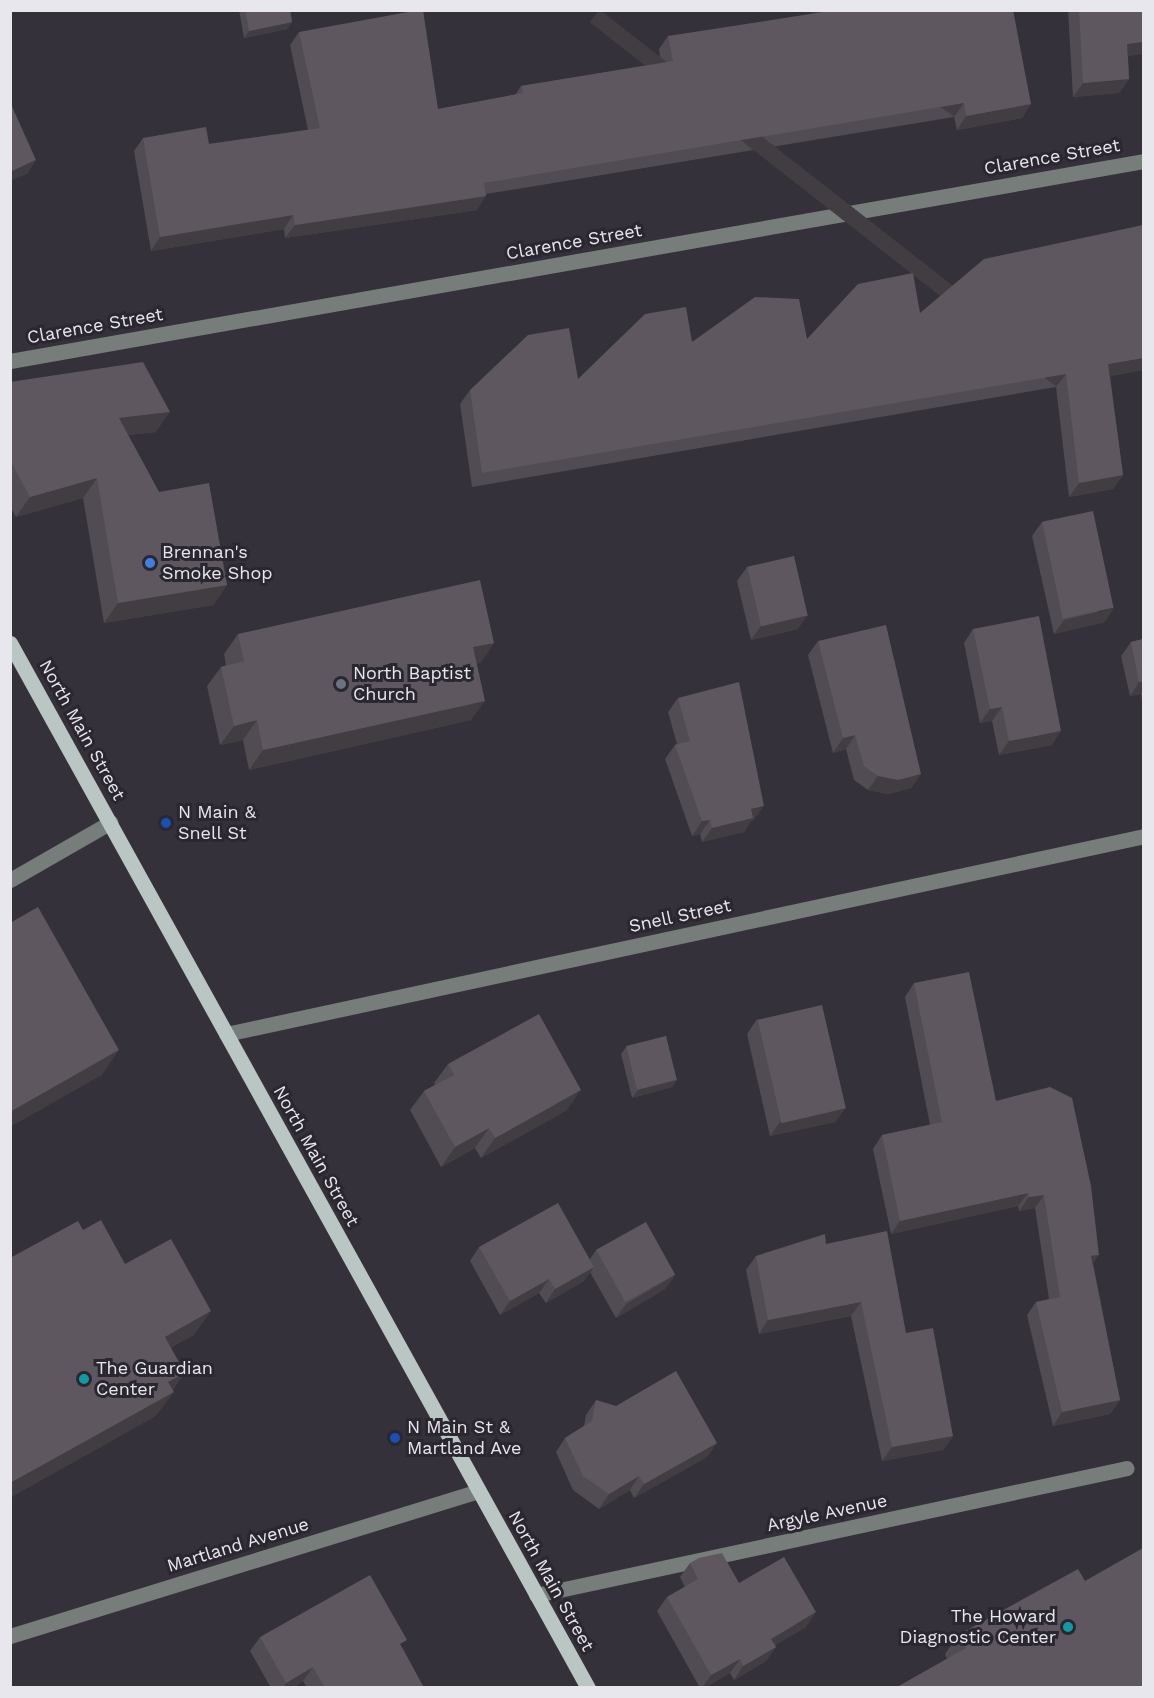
<!DOCTYPE html>
<style>
body{margin:0}
#map{position:relative;width:1154px;height:1698px;overflow:hidden;background:#34313a;font-family:"Work Sans",sans-serif}
div>[style]{position:absolute}
[style*='--x']{left:calc(var(--x)*1px);top:calc(var(--y)*1px);width:calc(var(--w)*1px);rotate:calc(var(--a)*1deg)}
.minor>*{height:15px;margin:-7.5px;padding:0 7.5px;transform-origin:7.5px;border-radius:7.5px;background:#767d7b}
.major>*{height:15px;margin:-7.5px;padding:0 7.5px;transform-origin:7.5px;border-radius:7.5px;background:#b9c6c4}
.wall>*{inset:0;background:#514b53}
.shaded-wall>*{inset:0;background:#423d43;transform-origin:0 0}
.building>*{inset:0;background:#5e5760;transform-origin:0 0}
.dots>*{width:16px;height:16px;translate:-50% -50%;box-sizing:border-box;border:3px solid #2a2730;border-radius:50%}
span{translate:-50% -50%;white-space:nowrap;text-align:center;line-height:1.15;-webkit-text-stroke:6px #2a2730;paint-order:stroke}
.street-label{font-size:18px;color:#e9e7ee}
.poi-label{font-size:18px;color:#e9e7ee}
.left{translate:0 -50%;text-align:left}
.right{translate:-100% -50%;text-align:right}
.frame{position:absolute;inset:0;border:12px solid #e9e7ee;pointer-events:none}
</style>
<div id="map">
<div class="minor">
<div style="--x:10;--y:361;--w:1152;--a:-10"></div>
<div style="--x:10;--y:880;--w:116;--a:-29.9"></div>
<div style="--x:226;--y:1034;--w:939;--a:-12.17"></div>
<div style="--x:536;--y:1595;--w:604;--a:-12.13"></div>
<div style="--x:10;--y:1636;--w:490;--a:-17.2"></div>
</div>
<div class="major">
<div style="--x:10;--y:643;--w:1194;--a:61.05"></div>
</div>
<div class="wall">
<div style="clip-path:polygon(239px 10px,290px 10px,292px 22px,287px 29px,244px 38px)"></div>
<div style="clip-path:polygon(1068px 10px,1143px 10px,1128px 57px,1129px 79px,1119px 93px,1073px 97px)"></div>
<div style="clip-path:polygon(299px 32px,438px 109px,515px 95px,521px 86px,661px 63px,659px 49px,668px 36px,1031px 104px,1022px 118px,957px 130px,954px 117px,486px 194px,477px 210px,285px 238px,284px 229px,151px 251px,134px 151px,143px 138px,209px 144px,308px 130px,290px 45px)"></div>
<div style="clip-path:polygon(1143px 225px,1143px 370px,1110px 376px,1123px 475px,1113px 489px,1069px 497px,1056px 387px,472px 487px,460px 404px,470px 390px,578px 379px,692px 342px,807px 339px,920px 313px)"></div>
<div style="clip-path:polygon(10px 382px,156px 432px,128px 435px,159px 492px,227px 585px,213px 605px,104px 623px,83px 498px,16px 517px,10px 506px)"></div>
<div style="clip-path:polygon(1042px 522px,1105px 622px,1054px 634px,1032px 536px)"></div>
<div style="clip-path:polygon(747px 567px,798px 629px,751px 640px,737px 581px)"></div>
<div style="clip-path:polygon(973px 629px,1052px 745px,999px 755px,992px 721px,980px 723px,964px 643px)"></div>
<div style="clip-path:polygon(238px 634px,494px 643px,480px 663px,477px 663px,471px 720px,249px 770px,243px 740px,220px 745px,207px 686px,221px 667px,226px 665px,224px 654px)"></div>
<div style="clip-path:polygon(1143px 639px,1143px 708px,1141px 694px,1130px 696px,1121px 656px,1131px 642px)"></div>
<div style="clip-path:polygon(818px 641px,921px 774px,911px 788px,888px 794px,868px 790px,854px 780px,846px 749px,833px 753px,808px 655px)"></div>
<div style="clip-path:polygon(678px 698px,754px 820px,751px 821px,744px 832px,702px 842px,700px 834px,692px 836px,665px 759px,675px 745px,677px 744px,668px 712px)"></div>
<div style="clip-path:polygon(914px 983px,996px 1101px,1093px 1263px,1120px 1400px,1110px 1414px,1053px 1426px,1027px 1315px,1036px 1302px,1049px 1299px,1035px 1208px,1019px 1211px,1018px 1206px,891px 1234px,873px 1149px,882px 1135px,930px 1125px,905px 997px)"></div>
<div style="clip-path:polygon(757px 1019px,845px 1108px,835px 1122px,770px 1136px,747px 1034px)"></div>
<div style="clip-path:polygon(626px 1047px,677px 1080px,672px 1087px,632px 1098px,621px 1054px)"></div>
<div style="clip-path:polygon(448px 1064px,567px 1110px,481px 1158px,475px 1148px,441px 1167px,410px 1110px,424px 1091px,435px 1085px,434px 1083px)"></div>
<div style="clip-path:polygon(826px 1244px,906px 1333px,953px 1436px,943px 1450px,882px 1461px,851px 1316px,759px 1334px,746px 1270px,756px 1256px)"></div>
<div style="clip-path:polygon(479px 1247px,590px 1259px,596px 1250px,675px 1275px,665px 1289px,616px 1318px,590px 1272px,584px 1281px,546px 1303px,539px 1293px,500px 1315px,470px 1261px)"></div>
<div style="clip-path:polygon(596px 1400px,717px 1443px,707px 1457px,634px 1498px,630px 1490px,599px 1509px,573px 1490px,556px 1452px,565px 1438px,584px 1426px,586px 1415px)"></div>
<div style="clip-path:polygon(690px 1563px,806px 1627px,775px 1645px,776px 1647px,766px 1661px,734px 1680px,730px 1673px,704px 1688px,700px 1688px,657px 1611px,667px 1597px,685px 1587px,680px 1577px)"></div>
<div style="clip-path:polygon(1085px 1581px,1143px 1688px,896px 1688px,947px 1659px,945px 1654px,958px 1635px)"></div>
<div style="clip-path:polygon(260px 1637px,402px 1647px,424px 1688px,307px 1688px,303px 1681px,293px 1688px,271px 1688px,250px 1651px)"></div>
</div>
<div class="shaded-wall">
<div style="clip-path:polygon(292px 22px,287px 29px,244px 38px,249px 31px)"></div>
<div style="clip-path:polygon(1143px 42px,1143px 54px,1117px 58px,1127px 44px)"></div>
<div style="clip-path:polygon(1129px 79px,1119px 93px,1073px 97px,1083px 83px)"></div>
<div style="left:964px;top:103px;width:17px;height:487px;rotate:126deg"></div>
<div style="clip-path:polygon(1031px 104px,1022px 118px,957px 130px,966px 116px)"></div>
<div style="clip-path:polygon(36px 160px,27px 174px,10px 181px,10px 172px)"></div>
<div style="clip-path:polygon(486px 196px,477px 210px,285px 238px,295px 225px)"></div>
<div style="clip-path:polygon(293px 215px,284px 229px,151px 251px,160px 237px)"></div>
<div style="clip-path:polygon(1143px 358px,1143px 370px,1099px 378px,1108px 364px)"></div>
<div style="left:1066px;top:374px;width:16px;height:592px;rotate:128deg"></div>
<div style="clip-path:polygon(170px 412px,156px 432px,105px 438px,119px 418px)"></div>
<div style="clip-path:polygon(1123px 475px,1113px 489px,1069px 497px,1079px 483px)"></div>
<div style="clip-path:polygon(97px 478px,83px 498px,16px 517px,30px 497px)"></div>
<div style="clip-path:polygon(227px 585px,213px 605px,104px 623px,118px 603px)"></div>
<div style="clip-path:polygon(1114px 608px,1105px 622px,1054px 634px,1064px 620px)"></div>
<div style="clip-path:polygon(808px 615px,798px 629px,751px 640px,761px 626px)"></div>
<div style="clip-path:polygon(494px 643px,480px 663px,459px 667px,473px 647px)"></div>
<div style="clip-path:polygon(1143px 681px,1143px 690px,1141px 694px,1130px 696px,1139px 682px)"></div>
<div style="clip-path:polygon(485px 701px,471px 720px,249px 770px,263px 750px)"></div>
<div style="clip-path:polygon(1002px 707px,992px 721px,980px 723px,990px 709px)"></div>
<div style="clip-path:polygon(257px 720px,243px 740px,220px 745px,234px 726px)"></div>
<div style="clip-path:polygon(1061px 731px,1052px 745px,999px 755px,1009px 741px)"></div>
<div style="clip-path:polygon(855px 735px,846px 749px,833px 753px,843px 738px)"></div>
<div style="clip-path:polygon(921px 774px,911px 788px,888px 794px,868px 790px,878px 776px)"></div>
<div style="clip-path:polygon(764px 806px,754px 820px,751px 821px,744px 832px,702px 842px,712px 828px,751px 809px)"></div>
<div style="clip-path:polygon(710px 820px,700px 834px,692px 836px,702px 821px)"></div>
<div style="clip-path:polygon(119px 1050px,102px 1075px,10px 1127px,10px 1112px)"></div>
<div style="clip-path:polygon(677px 1080px,672px 1087px,632px 1098px,638px 1090px)"></div>
<div style="clip-path:polygon(581px 1090px,567px 1110px,481px 1158px,495px 1138px)"></div>
<div style="clip-path:polygon(845px 1108px,835px 1122px,770px 1136px,780px 1122px)"></div>
<div style="clip-path:polygon(489px 1128px,475px 1148px,441px 1167px,455px 1147px)"></div>
<div style="clip-path:polygon(1028px 1193px,1018px 1206px,891px 1234px,900px 1221px)"></div>
<div style="clip-path:polygon(1044px 1195px,1035px 1208px,1019px 1211px,1029px 1197px)"></div>
<div style="clip-path:polygon(1099px 1255px,1089px 1269px,1091px 1256px)"></div>
<div style="clip-path:polygon(594px 1267px,584px 1281px,546px 1303px,555px 1289px)"></div>
<div style="clip-path:polygon(675px 1275px,665px 1289px,616px 1318px,626px 1304px)"></div>
<div style="clip-path:polygon(549px 1279px,539px 1293px,500px 1315px,510px 1301px)"></div>
<div style="clip-path:polygon(861px 1302px,851px 1316px,759px 1334px,768px 1320px)"></div>
<div style="clip-path:polygon(211px 1311px,194px 1335px,148px 1361px,165px 1337px)"></div>
<div style="clip-path:polygon(185px 1373px,170px 1394px,174px 1392px,156px 1416px,10px 1498px,10px 1483px,168px 1382px)"></div>
<div style="clip-path:polygon(1120px 1400px,1110px 1414px,1053px 1426px,1062px 1412px)"></div>
<div style="clip-path:polygon(953px 1436px,943px 1450px,882px 1461px,892px 1447px)"></div>
<div style="clip-path:polygon(717px 1443px,707px 1457px,634px 1498px,644px 1484px)"></div>
<div style="clip-path:polygon(639px 1476px,630px 1490px,599px 1509px,609px 1494px)"></div>
<div style="clip-path:polygon(816px 1612px,806px 1627px,761px 1653px,771px 1639px)"></div>
<div style="clip-path:polygon(776px 1647px,766px 1661px,734px 1680px,743px 1666px)"></div>
<div style="clip-path:polygon(740px 1659px,730px 1673px,704px 1688px,702px 1688px,711px 1675px)"></div>
<div style="clip-path:polygon(313px 1667px,303px 1681px,293px 1688px,283px 1688px,286px 1683px)"></div>
</div>
<div class="building">
<div style="clip-path:polygon(245px 10px,290px 10px,292px 22px,249px 31px)"></div>
<div style="clip-path:polygon(419px 10px,423px 10px,438px 109px,523px 93px,521px 86px,673px 61px,668px 36px,836px 10px,1013px 10px,1031px 104px,966px 116px,964px 103px,484px 183px,486px 196px,295px 225px,293px 215px,160px 237px,143px 138px,206px 127px,209px 144px,320px 128px,299px 32px)"></div>
<div style="clip-path:polygon(1079px 10px,1143px 10px,1143px 42px,1127px 44px,1129px 79px,1083px 83px)"></div>
<div style="clip-path:polygon(10px 102px,36px 160px,10px 172px)"></div>
<div style="clip-path:polygon(1143px 225px,1143px 358px,1108px 364px,1123px 475px,1079px 483px,1066px 374px,482px 473px,470px 390px,528px 335px,569px 328px,578px 379px,645px 314px,686px 307px,692px 342px,755px 297px,799px 299px,807px 339px,858px 284px,913px 273px,920px 313px,984px 259px)"></div>
<div style="clip-path:polygon(143px 362px,170px 412px,119px 418px,159px 492px,209px 483px,227px 585px,118px 603px,97px 478px,30px 497px,10px 460px,10px 382px)"></div>
<div style="left:1093px;top:511px;width:99px;height:52px;rotate:78deg"></div>
<div style="left:794px;top:556px;width:61px;height:48px;rotate:77deg"></div>
<div style="clip-path:polygon(480px 580px,494px 643px,473px 647px,485px 701px,263px 750px,257px 720px,234px 726px,221px 667px,244px 661px,238px 634px)"></div>
<div style="clip-path:polygon(1039px 616px,1061px 731px,1009px 741px,1002px 707px,990px 709px,973px 629px)"></div>
<div style="clip-path:polygon(886px 625px,921px 774px,898px 780px,878px 776px,864px 766px,855px 735px,843px 738px,818px 641px)"></div>
<div style="clip-path:polygon(1143px 639px,1143px 681px,1139px 682px,1131px 642px)"></div>
<div style="clip-path:polygon(739px 682px,764px 806px,751px 809px,753px 818px,712px 828px,710px 820px,702px 821px,675px 745px,690px 741px,678px 698px)"></div>
<div style="clip-path:polygon(38px 907px,119px 1050px,10px 1112px,10px 923px)"></div>
<div style="clip-path:polygon(969px 972px,996px 1101px,1050px 1087px,1072px 1098px,1091px 1186px,1099px 1255px,1091px 1256px,1120px 1400px,1062px 1412px,1036px 1302px,1060px 1297px,1044px 1195px,1029px 1197px,1028px 1193px,900px 1221px,882px 1135px,942px 1122px,914px 983px)"></div>
<div style="left:822px;top:1005px;width:106px;height:66px;rotate:77deg"></div>
<div style="clip-path:polygon(539px 1014px,581px 1090px,495px 1138px,489px 1128px,455px 1147px,424px 1091px,454px 1075px,448px 1064px)"></div>
<div style="left:666px;top:1036px;width:45px;height:41px;rotate:76deg"></div>
<div style="clip-path:polygon(558px 1203px,594px 1267px,555px 1289px,549px 1279px,510px 1301px,479px 1247px)"></div>
<div style="clip-path:polygon(101px 1220px,125px 1264px,171px 1239px,211px 1311px,165px 1337px,185px 1373px,168px 1382px,174px 1392px,10px 1483px,10px 1258px,78px 1221px,83px 1230px)"></div>
<div style="left:646px;top:1222px;width:60px;height:57px;rotate:61deg"></div>
<div style="clip-path:polygon(887px 1231px,906px 1333px,933px 1328px,953px 1436px,892px 1447px,861px 1302px,768px 1320px,756px 1256px,825px 1234px,826px 1244px)"></div>
<div style="clip-path:polygon(676px 1371px,717px 1443px,644px 1484px,639px 1476px,609px 1494px,583px 1476px,565px 1438px,592px 1421px,596px 1400px,616px 1406px)"></div>
<div style="clip-path:polygon(1143px 1548px,1143px 1688px,897px 1688px,897px 1687px,966px 1648px,958px 1635px,1078px 1569px,1085px 1581px)"></div>
<div style="clip-path:polygon(722px 1553px,739px 1583px,784px 1557px,816px 1612px,771px 1639px,776px 1647px,743px 1666px,740px 1659px,711px 1675px,667px 1597px,698px 1579px,690px 1563px,699px 1558px)"></div>
<div style="clip-path:polygon(370px 1575px,407px 1640px,400px 1644px,424px 1688px,325px 1688px,313px 1667px,286px 1683px,260px 1637px)"></div>
</div>
<div class="dots">
<div style="left:150px;top:563px;background:#3f7fe0"></div>
<div style="left:341px;top:684px;background:#6b7280"></div>
<div style="left:166px;top:823px;background:#1a4fb4"></div>
<div style="left:84px;top:1379px;background:#0f9aa8"></div>
<div style="left:395px;top:1438px;background:#1a4fb4"></div>
<div style="left:1068px;top:1627px;background:#0f9aa8"></div>
</div>
<div class="street-label">
<span style="left:1052px;top:157px;rotate:-10deg">Clarence Street</span>
<span style="left:574px;top:242px;rotate:-10deg">Clarence Street</span>
<span style="left:95px;top:326px;rotate:-10deg">Clarence Street</span>
<span style="left:82px;top:730px;rotate:61deg">North Main Street</span>
<span style="left:680px;top:916px;rotate:-12deg">Snell Street</span>
<span style="left:316px;top:1156px;rotate:61deg">North Main Street</span>
<span style="left:827px;top:1513px;rotate:-12deg">Argyle Avenue</span>
<span style="left:238px;top:1545px;rotate:-17deg">Martland Avenue</span>
<span style="left:551px;top:1581px;rotate:61deg">North Main Street</span>
</div>
<div class="poi-label">
<span class="left" style="left:162px;top:563px">Brennan's<br>Smoke Shop</span>
<span class="left" style="left:353px;top:684px">North Baptist<br>Church</span>
<span class="left" style="left:178px;top:823px">N Main &amp;<br>Snell St</span>
<span class="left" style="left:96px;top:1379px">The Guardian<br>Center</span>
<span class="left" style="left:407px;top:1438px">N Main St &amp;<br>Martland Ave</span>
<span class="right" style="left:1056px;top:1627px">The Howard<br>Diagnostic Center</span>
</div>
<div class="frame"></div>
</div>
